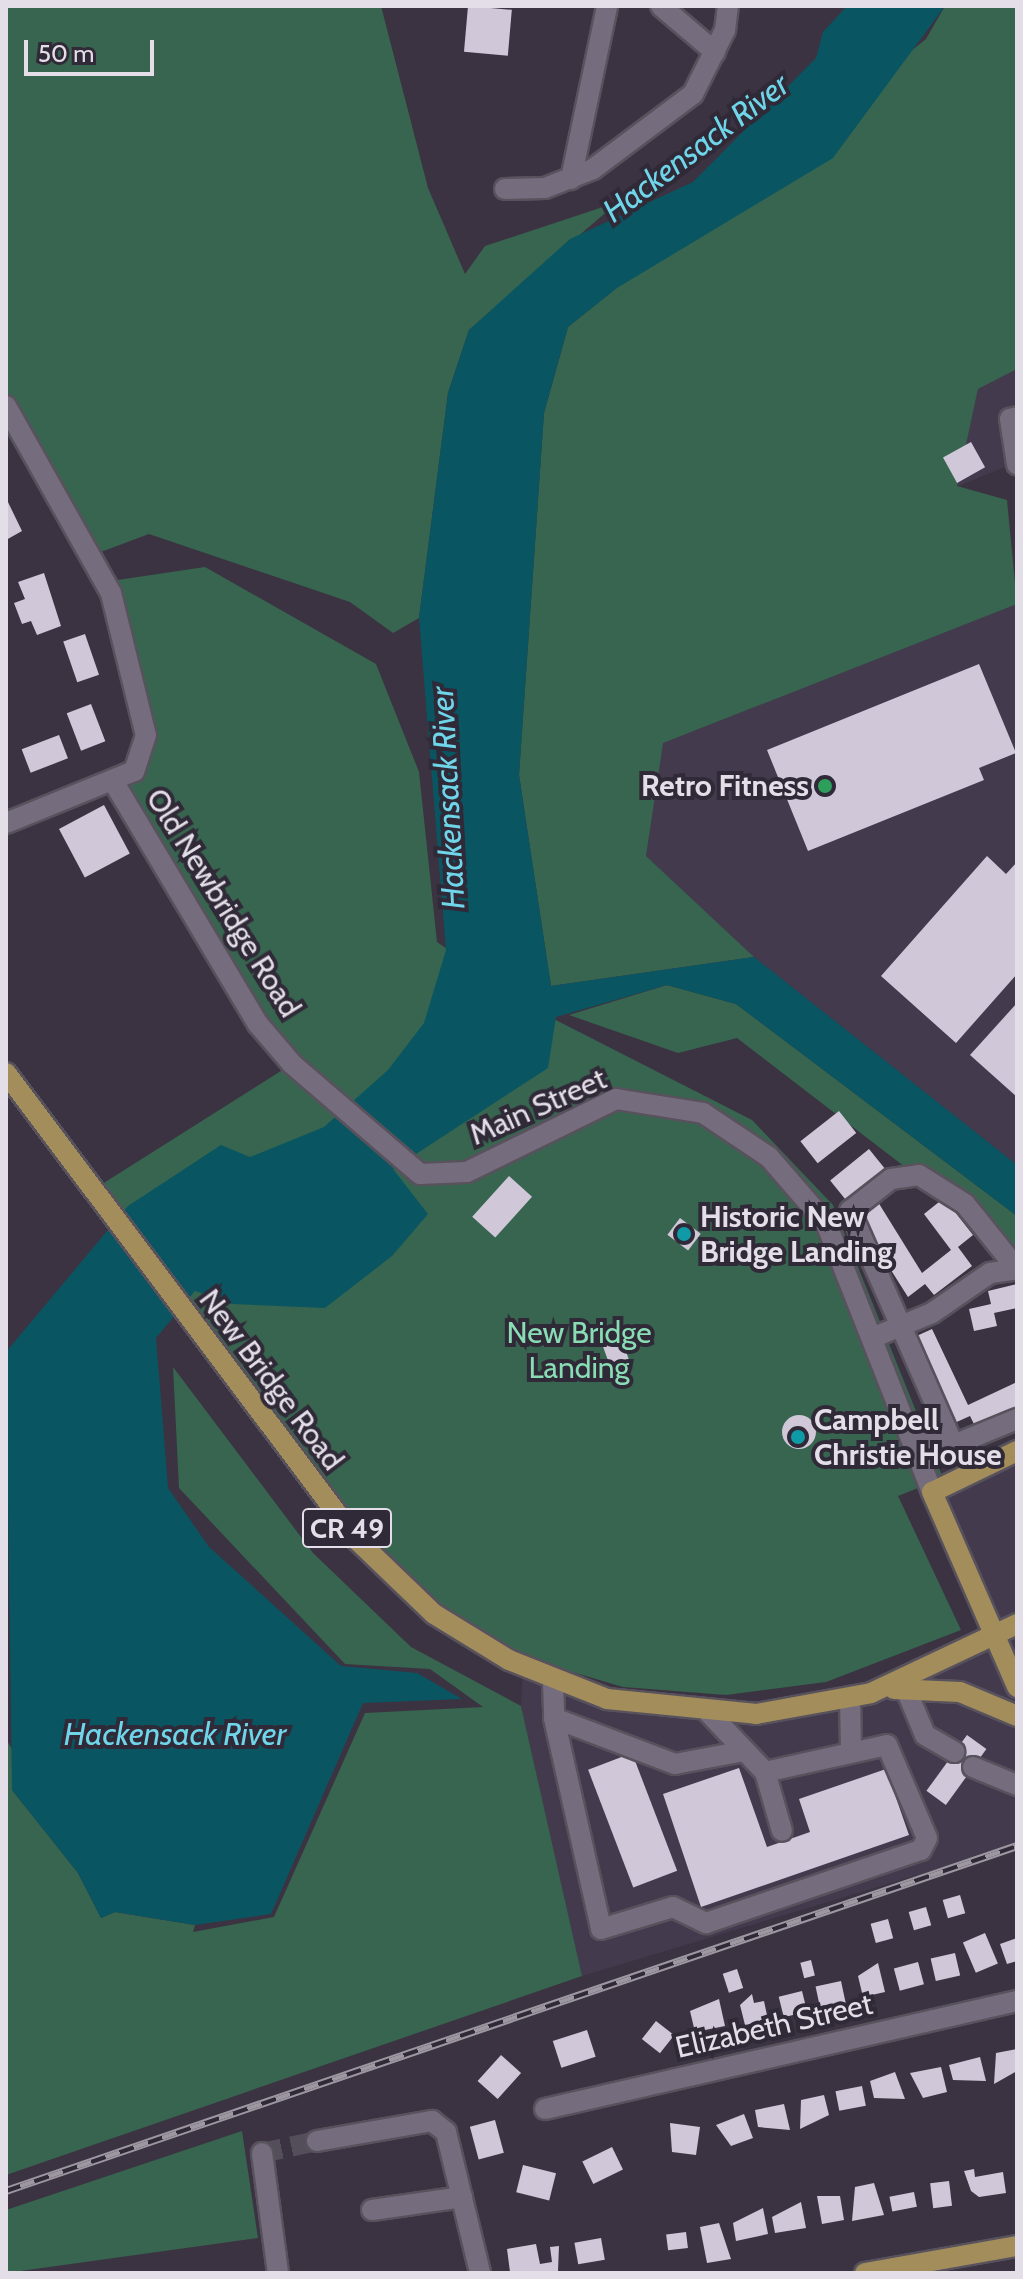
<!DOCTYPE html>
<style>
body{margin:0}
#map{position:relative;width:1023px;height:2279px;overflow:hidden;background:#3b3341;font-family:Cabin,sans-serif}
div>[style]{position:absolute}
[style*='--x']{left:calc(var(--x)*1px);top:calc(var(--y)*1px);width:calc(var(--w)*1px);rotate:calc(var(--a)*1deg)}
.built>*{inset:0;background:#443a4e}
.green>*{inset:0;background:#37654f}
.water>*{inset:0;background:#095662}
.building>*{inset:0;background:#d0c7d8;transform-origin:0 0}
.round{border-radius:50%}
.minor-tunnel>*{height:20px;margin-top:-10px;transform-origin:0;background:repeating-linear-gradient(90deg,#544d5a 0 20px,transparent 0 30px)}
.roads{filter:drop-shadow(2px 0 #58525d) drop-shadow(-2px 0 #58525d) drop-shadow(0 2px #58525d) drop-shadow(0 -2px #58525d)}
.minor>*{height:20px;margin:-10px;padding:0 10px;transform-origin:10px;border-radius:10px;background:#756d7d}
.major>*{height:20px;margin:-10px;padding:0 10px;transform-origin:10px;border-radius:10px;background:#a38e5b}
.rail>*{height:8px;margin-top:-4px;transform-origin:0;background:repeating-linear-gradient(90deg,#302937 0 15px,#9d97a2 0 30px);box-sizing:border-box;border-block:2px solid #9d97a2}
.dots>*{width:22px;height:22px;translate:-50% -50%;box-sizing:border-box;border:4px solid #302937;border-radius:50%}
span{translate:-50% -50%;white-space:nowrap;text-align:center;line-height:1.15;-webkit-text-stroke:8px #302937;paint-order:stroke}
.shield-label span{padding:2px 6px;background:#302937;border:2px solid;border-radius:6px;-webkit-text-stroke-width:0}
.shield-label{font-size:28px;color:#e3dee7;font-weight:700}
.poi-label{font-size:30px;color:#e3dee7;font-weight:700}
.right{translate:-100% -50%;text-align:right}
.left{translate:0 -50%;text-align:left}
.street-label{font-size:30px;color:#e3dee7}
.park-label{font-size:30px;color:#89ddb5}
.water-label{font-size:32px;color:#6fd6ea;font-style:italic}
.frame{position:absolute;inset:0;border:8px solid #e3dee7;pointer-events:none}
.scale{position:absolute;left:24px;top:40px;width:130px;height:36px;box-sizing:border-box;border:4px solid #e3dee7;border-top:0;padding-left:10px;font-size:24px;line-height:28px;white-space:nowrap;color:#e3dee7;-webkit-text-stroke:6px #302937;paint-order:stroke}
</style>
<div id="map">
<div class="built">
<div style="clip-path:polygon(1017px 369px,1017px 462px,956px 487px,978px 389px)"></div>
<div style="clip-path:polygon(1017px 604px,1017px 1165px,754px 957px,646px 856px,662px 743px)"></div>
<div style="clip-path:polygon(1017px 1451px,1017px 1845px,582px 1976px,521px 1706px,523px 1667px,667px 1710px,839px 1701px,994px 1635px,932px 1492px)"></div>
</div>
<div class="green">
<div style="clip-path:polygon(6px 6px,381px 6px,428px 188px,465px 274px,485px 246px,618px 202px,469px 330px,448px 393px,419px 618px,393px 633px,350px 602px,149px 534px,90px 556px,6px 406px)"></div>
<div style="clip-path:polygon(945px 6px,1017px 6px,1017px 369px,978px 389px,957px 486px,1007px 500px,1017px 604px,663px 743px,646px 856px,754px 957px,551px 986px,519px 775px,544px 413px,568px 327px,926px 39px)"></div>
<div style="clip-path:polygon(205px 567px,376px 664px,419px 772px,437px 942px,540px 1012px,752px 1120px,833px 1205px,943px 1478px,898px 1496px,961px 1630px,826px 1682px,726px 1695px,623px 1687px,532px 1660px,439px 1604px,359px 1533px,99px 1186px,292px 1064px,113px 781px,145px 753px,104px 582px)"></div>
<div style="clip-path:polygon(667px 985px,736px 1004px,1017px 1216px,1017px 1253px,737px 1038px,678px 1053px,569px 1015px)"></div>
<div style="clip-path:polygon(173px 1367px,313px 1553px,411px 1647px,521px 1706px,582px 1976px,6px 2175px,6px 1739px,16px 1756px,12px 1790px,78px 1873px,101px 1918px,115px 1912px,195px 1925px,193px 1932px,274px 1917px,365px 1713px,483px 1707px,430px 1669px,345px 1664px,179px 1488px)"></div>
<div style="clip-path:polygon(242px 2131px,258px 2238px,6px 2273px,6px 2210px)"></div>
</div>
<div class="water">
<div style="clip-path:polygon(847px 6px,945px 6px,833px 158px,617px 288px,568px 327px,544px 413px,519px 775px,551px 986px,754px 957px,1017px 1165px,1017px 1216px,736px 1004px,667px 985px,556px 1017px,548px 1068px,393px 1169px,428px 1214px,392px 1256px,325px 1308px,232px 1304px,195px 1291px,156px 1338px,168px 1488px,209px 1547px,341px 1666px,417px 1673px,462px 1699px,363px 1703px,271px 1914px,195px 1925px,115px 1912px,101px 1918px,78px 1873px,12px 1790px,6px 1352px,128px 1206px,221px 1145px,250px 1157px,324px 1127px,388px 1070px,424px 1023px,446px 950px,419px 618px,448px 393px,469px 330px,570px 239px,693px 182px,816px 58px,823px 32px)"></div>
</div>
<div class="building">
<div style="left:468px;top:6px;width:44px;height:46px;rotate:5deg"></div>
<div style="left:971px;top:442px;width:29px;height:32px;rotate:61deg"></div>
<div style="clip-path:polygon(6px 498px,22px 531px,6px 540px)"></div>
<div style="clip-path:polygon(44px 573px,61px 626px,37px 635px,31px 621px,22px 624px,14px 603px,25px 599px,18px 582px)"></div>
<div style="left:85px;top:634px;width:43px;height:23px;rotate:71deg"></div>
<div style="clip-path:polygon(979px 664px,1016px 753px,979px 768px,984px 780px,808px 851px,767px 750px)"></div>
<div style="left:91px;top:704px;width:40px;height:26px;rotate:69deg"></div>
<div style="left:59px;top:735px;width:25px;height:40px;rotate:69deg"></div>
<div style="left:104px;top:805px;width:55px;height:51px;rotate:62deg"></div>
<div style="clip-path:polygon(987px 856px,1006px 874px,1017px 862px,1017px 974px,956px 1043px,881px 976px)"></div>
<div style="clip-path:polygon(1017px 1003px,1017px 1097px,970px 1055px)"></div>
<div style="left:839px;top:1111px;width:28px;height:49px;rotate:52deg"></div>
<div style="left:869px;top:1149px;width:26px;height:50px;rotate:51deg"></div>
<div style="left:509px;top:1176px;width:31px;height:55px;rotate:42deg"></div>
<div style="clip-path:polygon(944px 1198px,973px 1235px,958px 1247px,972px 1266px,934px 1295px,925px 1284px,908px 1297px,858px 1218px,878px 1202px,922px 1273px,951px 1250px,924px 1214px)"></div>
<div style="left:680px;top:1218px;width:26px;height:21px;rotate:37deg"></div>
<div style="clip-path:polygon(1017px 1284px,1017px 1308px,994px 1313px,997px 1326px,974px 1331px,969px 1309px,991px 1304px,988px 1291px)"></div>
<div style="left:616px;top:1324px;width:37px;height:20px;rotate:70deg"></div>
<div style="clip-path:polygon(932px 1329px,968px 1405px,1017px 1382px,1017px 1411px,977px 1430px,970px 1416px,950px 1425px,910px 1339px)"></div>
<div class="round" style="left:782px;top:1415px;width:34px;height:34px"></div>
<div style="left:967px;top:1735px;width:24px;height:69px;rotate:36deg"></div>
<div style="left:632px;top:1753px;width:126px;height:47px;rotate:69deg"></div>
<div style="clip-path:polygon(739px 1768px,767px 1847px,810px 1832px,799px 1799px,886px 1769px,909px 1835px,701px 1907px,663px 1794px)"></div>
<div style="left:960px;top:1895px;width:19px;height:18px;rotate:74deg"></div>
<div style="left:926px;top:1907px;width:19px;height:18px;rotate:74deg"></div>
<div style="left:888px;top:1919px;width:20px;height:18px;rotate:75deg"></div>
<div style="left:985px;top:1933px;width:33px;height:24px;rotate:67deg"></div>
<div style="clip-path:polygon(1017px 1938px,1017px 1961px,1007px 1964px,1000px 1944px)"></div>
<div style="left:955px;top:1953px;width:23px;height:25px;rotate:77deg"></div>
<div style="left:811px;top:1960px;width:16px;height:11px;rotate:76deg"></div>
<div style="left:918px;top:1962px;width:23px;height:25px;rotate:75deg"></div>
<div style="clip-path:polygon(878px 1963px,885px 1992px,863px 1997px,858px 1976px)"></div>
<div style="left:737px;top:1969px;width:20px;height:15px;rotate:72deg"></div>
<div style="left:841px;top:1981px;width:24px;height:26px;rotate:78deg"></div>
<div style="left:802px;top:1991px;width:21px;height:24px;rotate:76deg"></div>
<div style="clip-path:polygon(752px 1994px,754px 2003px,764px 2001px,768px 2020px,745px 2025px,740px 2005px)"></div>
<div style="clip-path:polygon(719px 1999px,725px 2026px,695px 2032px,690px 2011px)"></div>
<div style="left:656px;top:2021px;width:23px;height:23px;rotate:38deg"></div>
<div style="left:587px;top:2030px;width:28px;height:36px;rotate:72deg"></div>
<div style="clip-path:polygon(1017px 2049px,1017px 2071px,994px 2084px,996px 2053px)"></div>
<div style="left:501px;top:2055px;width:27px;height:35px;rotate:42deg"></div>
<div style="clip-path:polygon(980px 2057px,986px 2081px,953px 2080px,949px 2065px)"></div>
<div style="clip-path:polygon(941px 2067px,947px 2092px,923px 2098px,910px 2073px)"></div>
<div style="clip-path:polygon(895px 2072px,905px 2099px,874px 2098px,870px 2081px)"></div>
<div style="left:862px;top:2086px;width:20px;height:27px;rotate:79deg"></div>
<div style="clip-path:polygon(824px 2095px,829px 2115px,800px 2129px,801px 2100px)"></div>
<div style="clip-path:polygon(784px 2104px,790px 2130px,758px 2127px,755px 2110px)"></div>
<div style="clip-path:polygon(744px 2114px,753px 2138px,731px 2146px,716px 2125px)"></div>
<div style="left:495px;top:2120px;width:34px;height:26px;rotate:75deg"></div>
<div style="clip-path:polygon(670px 2123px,700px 2127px,696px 2155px,672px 2152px)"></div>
<div style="left:612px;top:2147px;width:25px;height:33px;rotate:64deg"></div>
<div style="left:523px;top:2165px;width:34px;height:28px;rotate:14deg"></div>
<div style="clip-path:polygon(974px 2169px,975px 2177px,1003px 2172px,1006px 2193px,979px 2197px,971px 2191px,964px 2171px)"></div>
<div style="left:949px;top:2181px;width:25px;height:19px;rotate:83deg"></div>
<div style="clip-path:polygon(874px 2183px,884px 2215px,852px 2221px,855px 2187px)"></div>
<div style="left:914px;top:2192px;width:15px;height:25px;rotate:79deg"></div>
<div style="clip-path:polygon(817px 2196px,840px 2196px,844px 2220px,822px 2224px)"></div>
<div style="clip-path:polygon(801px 2202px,806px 2228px,775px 2233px,772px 2217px)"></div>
<div style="clip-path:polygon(763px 2208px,768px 2234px,736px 2241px,733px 2223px)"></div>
<div style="clip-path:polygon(719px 2223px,731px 2259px,707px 2263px,700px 2227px)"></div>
<div style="left:686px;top:2232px;width:16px;height:20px;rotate:83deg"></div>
<div style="left:601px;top:2238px;width:22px;height:27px;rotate:80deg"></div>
<div style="clip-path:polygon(536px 2244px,540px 2264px,552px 2262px,550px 2247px,559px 2246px,558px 2271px,510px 2272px,507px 2249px)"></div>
</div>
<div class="minor-tunnel">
<div style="--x:262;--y:2153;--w:56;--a:-12.3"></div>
</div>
<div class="roads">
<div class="minor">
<div style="--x:661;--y:6;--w:71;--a:40.4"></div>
<div style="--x:571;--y:179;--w:177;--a:-78.2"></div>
<div style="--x:505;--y:189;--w:40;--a:-1.4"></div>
<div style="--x:545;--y:188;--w:52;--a:-21.6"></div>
<div style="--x:593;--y:169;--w:125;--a:-36.9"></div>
<div style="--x:693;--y:94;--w:72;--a:-63.4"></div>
<div style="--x:725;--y:30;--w:24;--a:-83"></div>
<div style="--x:6;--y:406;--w:214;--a:60.7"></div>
<div style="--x:111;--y:593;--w:146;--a:76.2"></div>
<div style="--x:146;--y:735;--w:38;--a:108"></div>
<div style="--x:134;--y:771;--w:138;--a:157.9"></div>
<div style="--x:1017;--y:417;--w:7;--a:164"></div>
<div style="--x:1010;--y:419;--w:46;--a:81.2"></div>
<div style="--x:113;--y:781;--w:283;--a:59.2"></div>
<div style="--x:258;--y:1024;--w:52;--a:49.6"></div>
<div style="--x:292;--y:1064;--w:169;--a:40.7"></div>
<div style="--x:420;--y:1174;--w:47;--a:-2.4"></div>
<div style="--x:467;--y:1172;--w:166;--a:-26.1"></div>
<div style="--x:616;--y:1099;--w:88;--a:9.1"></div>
<div style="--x:703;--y:1113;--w:79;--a:33.7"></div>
<div style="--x:769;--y:1157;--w:87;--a:49.2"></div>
<div style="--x:826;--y:1223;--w:289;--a:68.5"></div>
<div style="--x:872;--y:1338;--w:65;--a:-22.6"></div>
<div style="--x:932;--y:1313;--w:70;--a:-34.6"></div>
<div style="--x:990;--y:1273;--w:27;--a:-8"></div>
<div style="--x:913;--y:1442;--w:48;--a:0"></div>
<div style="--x:961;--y:1442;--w:61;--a:-22.3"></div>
<div style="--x:952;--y:1442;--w:253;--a:-113.8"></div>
<div style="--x:850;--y:1211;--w:52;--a:-38"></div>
<div style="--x:891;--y:1179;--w:28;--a:-8"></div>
<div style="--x:919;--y:1175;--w:54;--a:32.2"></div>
<div style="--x:965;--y:1204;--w:83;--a:51.3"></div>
<div style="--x:553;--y:1682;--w:36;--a:88"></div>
<div style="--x:554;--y:1718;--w:216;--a:77.4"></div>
<div style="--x:601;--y:1929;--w:75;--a:-17"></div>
<div style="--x:673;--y:1907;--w:37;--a:26"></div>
<div style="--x:706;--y:1923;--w:227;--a:-18.8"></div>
<div style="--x:921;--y:1850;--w:13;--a:-63"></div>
<div style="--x:927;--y:1838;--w:101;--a:-113.3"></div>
<div style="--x:887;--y:1745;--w:125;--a:167.5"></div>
<div style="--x:765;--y:1772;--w:81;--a:-133.5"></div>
<div style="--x:905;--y:1687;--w:52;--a:67.4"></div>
<div style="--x:925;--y:1735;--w:34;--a:30"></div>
<div style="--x:850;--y:1698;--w:52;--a:88.9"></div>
<div style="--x:554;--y:1718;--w:129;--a:20.8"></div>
<div style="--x:675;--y:1764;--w:65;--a:-10.6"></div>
<div style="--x:973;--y:1767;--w:48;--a:22.2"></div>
<div style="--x:765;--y:1772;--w:61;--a:73.9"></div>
<div style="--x:545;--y:2109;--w:484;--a:-12.9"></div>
<div style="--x:317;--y:2141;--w:117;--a:-9.9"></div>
<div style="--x:432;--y:2121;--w:18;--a:38"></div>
<div style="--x:446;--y:2132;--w:145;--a:76.4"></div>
<div style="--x:262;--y:2153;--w:121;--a:82.4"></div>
<div style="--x:372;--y:2210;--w:91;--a:-8.2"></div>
</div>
<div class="major">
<div style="--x:6;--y:1073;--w:583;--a:53.09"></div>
<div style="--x:356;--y:1539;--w:108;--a:43.9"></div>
<div style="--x:434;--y:1614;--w:88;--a:31.5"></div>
<div style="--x:509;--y:1660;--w:105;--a:21.7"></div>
<div style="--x:607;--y:1699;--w:150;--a:5.7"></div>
<div style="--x:756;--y:1714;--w:117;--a:-10.3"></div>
<div style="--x:871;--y:1693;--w:161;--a:-25.3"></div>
<div style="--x:1017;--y:1451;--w:94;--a:154.2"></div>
<div style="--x:932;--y:1492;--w:213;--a:66.4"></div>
<div style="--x:894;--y:1689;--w:66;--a:2.6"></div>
<div style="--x:960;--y:1692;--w:62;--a:22.8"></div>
<div style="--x:865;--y:2273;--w:154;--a:-10.1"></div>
</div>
</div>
<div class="rail">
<div style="--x:6;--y:2191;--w:1068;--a:-18.84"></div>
</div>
<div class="dots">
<div style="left:825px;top:786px;background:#2e9e5b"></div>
<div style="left:684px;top:1234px;background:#0f9aa8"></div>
<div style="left:798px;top:1437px;background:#0f9aa8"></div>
</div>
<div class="shield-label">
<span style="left:347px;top:1528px">CR 49</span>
</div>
<div class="poi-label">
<span class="right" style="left:809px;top:786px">Retro Fitness</span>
<span class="left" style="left:700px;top:1234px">Historic New<br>Bridge Landing</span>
<span class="left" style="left:814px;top:1437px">Campbell<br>Christie House</span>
</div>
<div class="street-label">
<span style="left:223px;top:903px;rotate:58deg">Old Newbridge Road</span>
<span style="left:538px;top:1107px;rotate:-24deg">Main Street</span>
<span style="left:271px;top:1380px;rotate:53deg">New Bridge Road</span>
<span style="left:774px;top:2026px;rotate:-13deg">Elizabeth Street</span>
</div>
<div class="park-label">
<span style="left:579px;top:1350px">New Bridge<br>Landing</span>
</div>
<div class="water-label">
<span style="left:696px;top:148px;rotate:-37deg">Hackensack River</span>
<span style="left:448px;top:798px;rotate:-93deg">Hackensack River</span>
<span style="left:175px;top:1734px">Hackensack River</span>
</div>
<div class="frame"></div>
<div class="scale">50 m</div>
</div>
